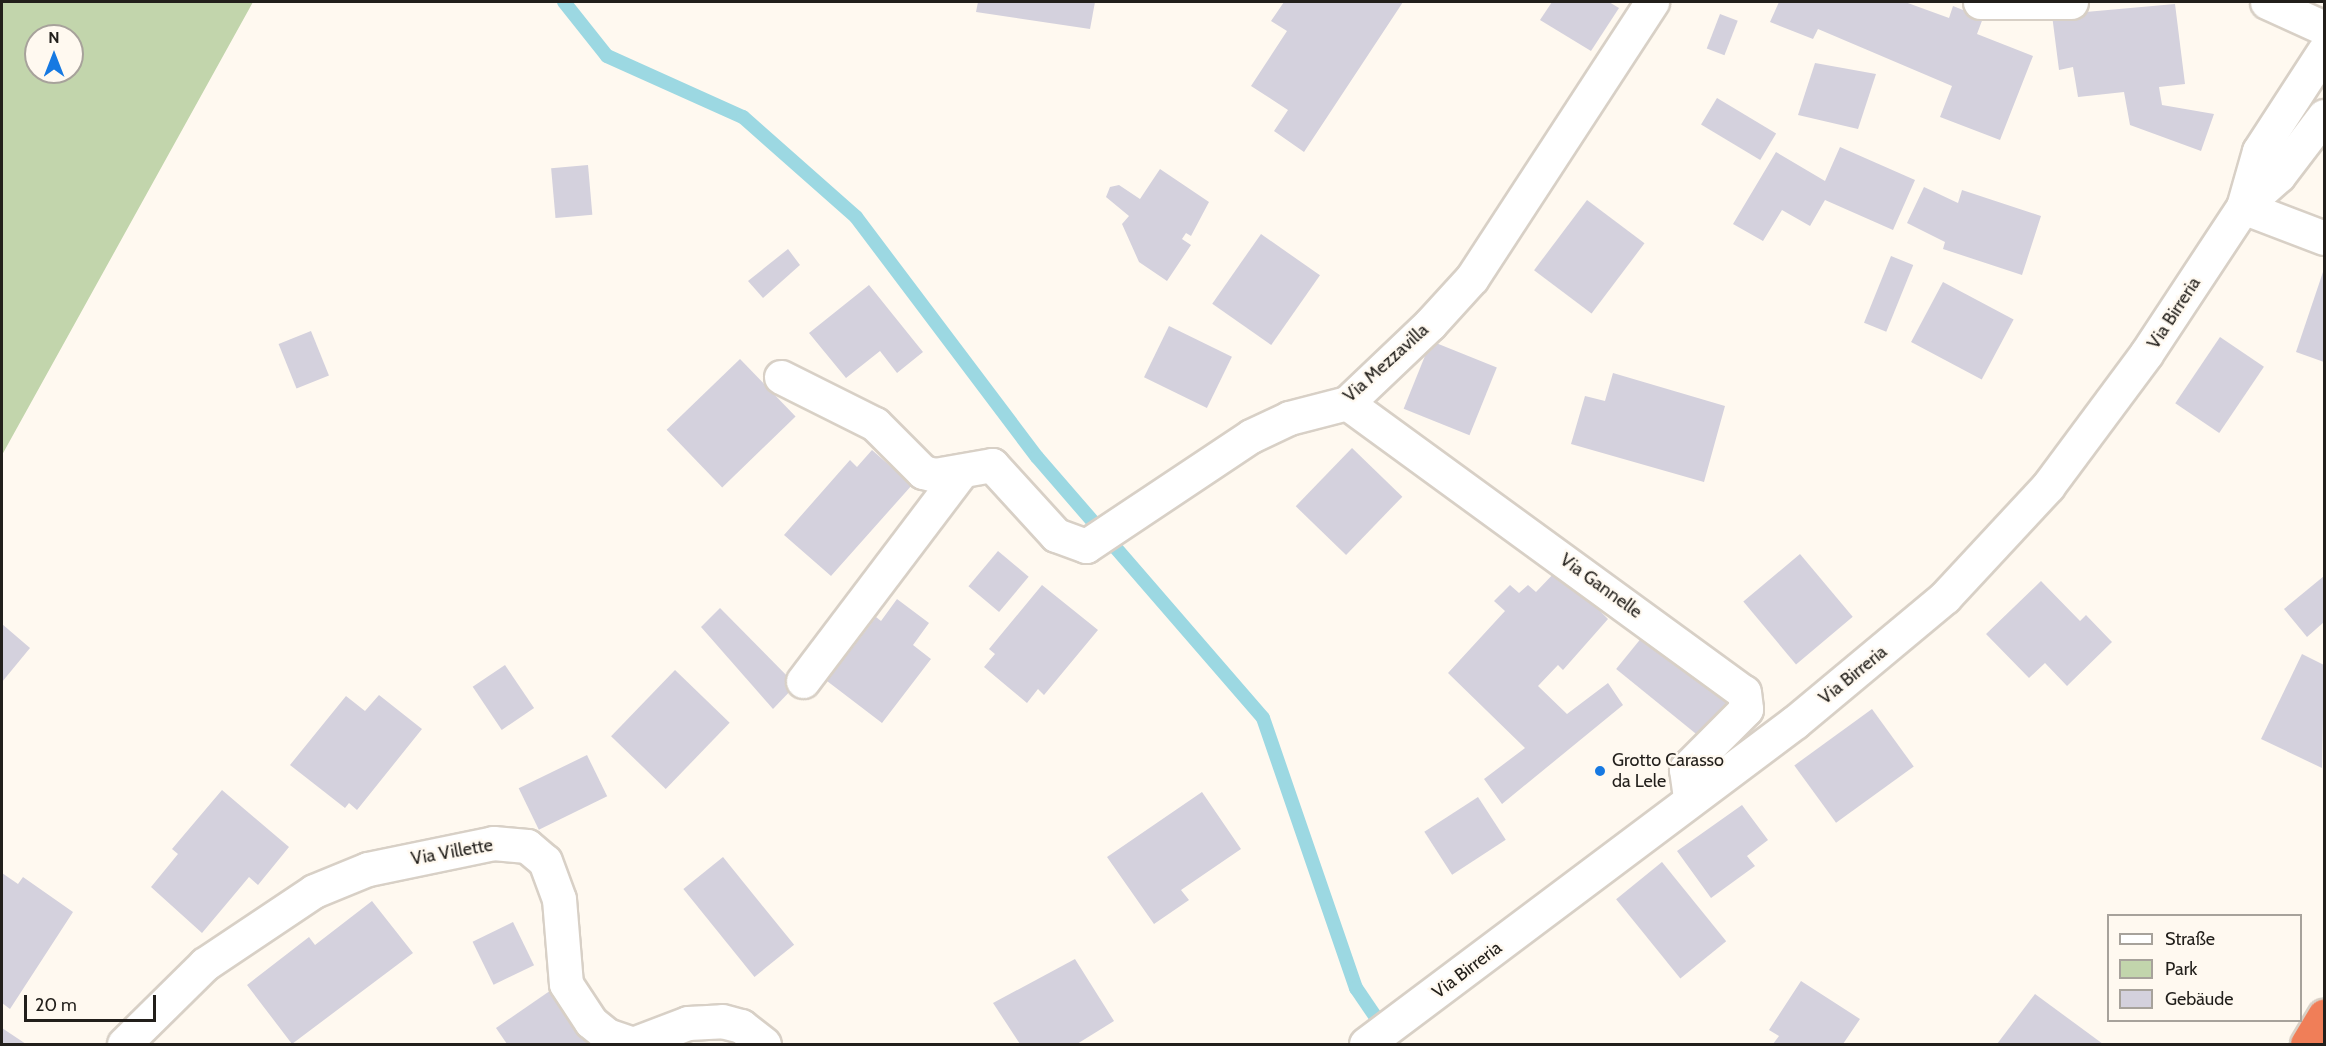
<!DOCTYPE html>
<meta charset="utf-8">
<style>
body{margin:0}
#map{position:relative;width:2326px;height:1046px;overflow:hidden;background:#fff9f0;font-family:Cabin,sans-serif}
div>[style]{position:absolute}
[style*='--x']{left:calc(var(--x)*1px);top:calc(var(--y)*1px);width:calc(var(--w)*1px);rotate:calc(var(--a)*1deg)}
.green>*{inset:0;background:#c2d5ac}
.stream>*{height:14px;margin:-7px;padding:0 7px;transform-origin:7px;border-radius:7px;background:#9cd8e2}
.building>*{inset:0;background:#d4d1dd;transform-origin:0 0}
.roads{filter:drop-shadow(2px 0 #d8d0c6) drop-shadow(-2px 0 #d8d0c6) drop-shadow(0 2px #d8d0c6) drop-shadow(0 -2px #d8d0c6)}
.minor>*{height:33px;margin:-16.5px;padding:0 16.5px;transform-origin:16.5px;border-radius:16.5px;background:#fff}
.highway>*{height:33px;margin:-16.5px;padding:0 16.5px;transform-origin:16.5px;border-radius:16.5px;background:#f07e58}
.dots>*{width:16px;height:16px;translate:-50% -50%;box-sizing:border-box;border:3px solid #fff9f0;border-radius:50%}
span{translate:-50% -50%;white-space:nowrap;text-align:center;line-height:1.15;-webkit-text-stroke:4.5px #fff9f0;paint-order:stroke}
.street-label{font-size:18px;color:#221f1b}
.poi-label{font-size:18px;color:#221f1b}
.left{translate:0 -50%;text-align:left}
.frame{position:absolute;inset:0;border:3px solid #221f1b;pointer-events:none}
.legend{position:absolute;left:2107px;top:914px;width:195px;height:108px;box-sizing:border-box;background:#fff9f0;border:2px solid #a7a29b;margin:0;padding:8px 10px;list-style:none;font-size:18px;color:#221f1b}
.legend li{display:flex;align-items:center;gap:12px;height:30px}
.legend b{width:30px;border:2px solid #a7a29b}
.north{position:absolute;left:24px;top:24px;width:60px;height:60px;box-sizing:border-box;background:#fff9f0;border:2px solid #a7a29b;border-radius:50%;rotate:0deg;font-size:16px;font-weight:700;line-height:24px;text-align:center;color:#221f1b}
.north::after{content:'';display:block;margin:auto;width:21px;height:27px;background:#1679e2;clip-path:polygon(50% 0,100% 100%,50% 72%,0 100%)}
.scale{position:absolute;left:24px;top:995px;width:132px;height:27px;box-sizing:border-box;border:3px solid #221f1b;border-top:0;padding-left:8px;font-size:18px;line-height:21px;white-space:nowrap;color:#221f1b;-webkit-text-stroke:4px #fff9f0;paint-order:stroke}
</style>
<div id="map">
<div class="green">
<div style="clip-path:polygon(evenodd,2px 2px,253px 2px,2px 455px,2px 2px,36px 36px,72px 36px,72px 72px,36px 72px,36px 36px)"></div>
</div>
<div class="stream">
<div style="--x:564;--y:2;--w:69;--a:51.5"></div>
<div style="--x:607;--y:56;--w:149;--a:24.2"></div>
<div style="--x:743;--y:117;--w:151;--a:41.5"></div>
<div style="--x:856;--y:217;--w:301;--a:53"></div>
<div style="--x:1037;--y:457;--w:345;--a:49.1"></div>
<div style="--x:1263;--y:718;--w:286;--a:71"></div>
<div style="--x:1356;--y:988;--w:68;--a:55.8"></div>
</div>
<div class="building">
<div style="clip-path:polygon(978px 2px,1095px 2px,1090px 29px,976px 12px)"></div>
<div style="clip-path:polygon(1284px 2px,1403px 2px,1304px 152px,1274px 131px,1288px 110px,1251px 86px,1287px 31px,1271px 21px)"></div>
<div style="clip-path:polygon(1552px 2px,1609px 2px,1619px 8px,1591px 51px,1540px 20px)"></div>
<div style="clip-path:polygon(1779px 2px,1905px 2px,1949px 18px,1953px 6px,1983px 18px,1977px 34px,2033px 56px,2000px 140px,1940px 117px,1952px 86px,1818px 29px,1813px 39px,1770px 22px)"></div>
<div style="clip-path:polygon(2175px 4px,2185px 84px,2159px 87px,2162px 105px,2214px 114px,2201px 151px,2130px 125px,2124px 92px,2078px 97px,2073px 67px,2059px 70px,2052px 15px)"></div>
<div style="left:1720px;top:14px;width:19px;height:37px;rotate:21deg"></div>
<div style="clip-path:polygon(1815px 63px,1876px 74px,1858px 129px,1798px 115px)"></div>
<div style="left:1717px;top:98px;width:69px;height:31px;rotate:31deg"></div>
<div style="clip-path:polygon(1840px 147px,1915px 180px,1893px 230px,1825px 200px,1810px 226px,1782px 210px,1763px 241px,1733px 224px,1776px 152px,1825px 181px)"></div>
<div style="left:588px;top:165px;width:50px;height:37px;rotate:85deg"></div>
<div style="clip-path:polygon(1160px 169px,1209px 202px,1191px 236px,1186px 233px,1182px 239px,1191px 245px,1167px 281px,1139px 262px,1122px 224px,1129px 216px,1106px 197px,1110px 187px,1119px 185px,1140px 199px)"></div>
<div style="clip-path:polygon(1924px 187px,1958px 203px,1962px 190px,2041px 216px,2022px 275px,1943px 249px,1945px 242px,1907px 223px)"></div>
<div style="left:1587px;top:200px;width:72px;height:88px;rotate:37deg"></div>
<div style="left:1261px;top:234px;width:72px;height:85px;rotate:35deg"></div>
<div style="clip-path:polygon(788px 249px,800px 265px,763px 298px,748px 281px)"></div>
<div style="left:1891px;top:256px;width:24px;height:72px;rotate:22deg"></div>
<div style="clip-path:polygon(2324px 269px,2324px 362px,2296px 352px)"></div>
<div style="left:1943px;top:282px;width:80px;height:68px;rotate:28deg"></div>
<div style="clip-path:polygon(869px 285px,923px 352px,897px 373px,880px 351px,846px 378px,809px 333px)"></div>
<div style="left:1169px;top:326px;width:70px;height:57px;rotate:26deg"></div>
<div style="left:311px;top:331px;width:48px;height:35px;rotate:68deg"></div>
<div style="left:2220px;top:337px;width:53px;height:80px;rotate:34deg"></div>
<div style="left:1431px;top:341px;width:71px;height:73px;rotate:22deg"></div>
<div style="left:740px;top:359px;width:80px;height:102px;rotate:46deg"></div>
<div style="clip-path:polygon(1613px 373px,1725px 406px,1704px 482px,1571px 444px,1585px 396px,1605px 401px)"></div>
<div style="left:1352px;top:448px;width:70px;height:81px;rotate:44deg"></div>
<div style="clip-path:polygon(872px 450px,912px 485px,831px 576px,784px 535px,850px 460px,857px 467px)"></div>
<div style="left:998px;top:551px;width:40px;height:46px;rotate:40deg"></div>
<div style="left:1800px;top:554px;width:82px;height:74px;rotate:50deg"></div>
<div style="clip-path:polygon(1558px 569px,1608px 619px,1563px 670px,1558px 665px,1538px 686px,1567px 714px,1608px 683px,1623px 705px,1502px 804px,1484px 779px,1525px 748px,1448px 673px,1505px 611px,1494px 601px,1510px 585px,1519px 593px,1528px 585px,1536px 592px)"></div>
<div style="clip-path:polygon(2324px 576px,2324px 622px,2307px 637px,2284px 609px)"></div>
<div style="clip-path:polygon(2041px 581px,2080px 621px,2086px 615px,2112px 642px,2067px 686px,2045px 663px,2029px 678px,1986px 634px)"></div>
<div style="clip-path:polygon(1042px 585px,1098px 630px,1044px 695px,1038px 689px,1027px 703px,984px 667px,995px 654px,989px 649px)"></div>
<div style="clip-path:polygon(897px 599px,929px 623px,913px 645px,931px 659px,882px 723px,827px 681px,876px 617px,881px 621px)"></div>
<div style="clip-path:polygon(720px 608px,796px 685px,773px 709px,701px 627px)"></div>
<div style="clip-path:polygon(2px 624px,30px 648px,2px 682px)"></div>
<div style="left:1647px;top:631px;width:107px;height:49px;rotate:39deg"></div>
<div style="clip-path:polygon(2302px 654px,2324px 665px,2322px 768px,2261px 739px)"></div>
<div style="left:505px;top:665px;width:52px;height:39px;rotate:56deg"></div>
<div style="left:675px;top:670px;width:76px;height:92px;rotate:44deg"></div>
<div style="clip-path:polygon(379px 695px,422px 729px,357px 810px,349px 803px,345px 808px,290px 765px,346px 696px,365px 711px)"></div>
<div style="left:1872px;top:709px;width:71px;height:96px;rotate:54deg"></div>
<div style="left:587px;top:755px;width:46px;height:76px;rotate:64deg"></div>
<div style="clip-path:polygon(222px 790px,289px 847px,258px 885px,249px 877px,202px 933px,151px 887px,178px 854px,172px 849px)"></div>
<div style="clip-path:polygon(1202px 792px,1241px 849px,1181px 890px,1189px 900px,1154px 924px,1107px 857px)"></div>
<div style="left:1478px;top:797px;width:51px;height:64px;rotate:57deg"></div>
<div style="clip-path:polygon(1742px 805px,1768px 840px,1747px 856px,1755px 866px,1711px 898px,1677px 851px)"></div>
<div style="left:723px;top:857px;width:113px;height:51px;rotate:51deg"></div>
<div style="left:1662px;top:862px;width:102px;height:59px;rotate:51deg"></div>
<div style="clip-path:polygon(2px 873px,18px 884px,23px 877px,73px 912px,10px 1009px,2px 1003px)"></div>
<div style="clip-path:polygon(372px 901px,413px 953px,292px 1044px,247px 985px,309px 937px,315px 945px)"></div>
<div style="left:513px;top:922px;width:48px;height:45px;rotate:64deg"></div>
<div style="clip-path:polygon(1075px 959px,1114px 1021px,1077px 1044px,1020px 1044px,993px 1003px)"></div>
<div style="clip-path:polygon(1801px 981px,1860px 1019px,1843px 1044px,1773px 1044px,1779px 1036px,1769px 1030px)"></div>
<div style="clip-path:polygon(557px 986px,595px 1044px,507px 1044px,496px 1028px)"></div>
<div style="clip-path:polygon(2035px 994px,2103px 1044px,1997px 1044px)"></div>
<div style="clip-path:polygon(2px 1028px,26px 1044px,2px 1044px)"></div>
</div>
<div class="roads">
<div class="minor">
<div style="--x:1980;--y:2;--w:91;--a:0"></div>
<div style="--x:2267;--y:2;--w:63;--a:24.5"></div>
<div style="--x:2243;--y:207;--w:58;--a:-74.1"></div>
<div style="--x:2259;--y:151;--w:119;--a:-57"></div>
<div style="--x:2243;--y:207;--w:87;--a:20.9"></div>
<div style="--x:781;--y:377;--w:105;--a:26.6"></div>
<div style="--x:875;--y:424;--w:68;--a:45"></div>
<div style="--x:923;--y:472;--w:12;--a:14"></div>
<div style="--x:935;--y:475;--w:58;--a:-10"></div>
<div style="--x:992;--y:465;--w:95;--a:47.6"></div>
<div style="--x:1056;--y:535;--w:32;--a:20"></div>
<div style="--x:1086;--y:546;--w:198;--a:-33.7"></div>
<div style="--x:1251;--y:436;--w:42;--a:-25.3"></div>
<div style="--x:1289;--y:418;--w:60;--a:-14.5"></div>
<div style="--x:1347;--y:403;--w:115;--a:-43.6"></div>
<div style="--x:1430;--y:324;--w:62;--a:-47.6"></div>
<div style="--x:1472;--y:278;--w:330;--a:-56.9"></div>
<div style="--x:1347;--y:403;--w:491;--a:36.1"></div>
<div style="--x:1744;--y:692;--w:17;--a:83"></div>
<div style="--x:1746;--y:709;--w:85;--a:135"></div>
<div style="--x:1686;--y:769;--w:30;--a:82"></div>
<div style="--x:803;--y:681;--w:262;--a:-52.9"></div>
<div style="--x:124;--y:1044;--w:114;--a:-44.6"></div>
<div style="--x:205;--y:964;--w:131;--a:-33.8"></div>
<div style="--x:314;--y:891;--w:58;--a:-22.2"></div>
<div style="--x:368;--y:869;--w:128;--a:-11.7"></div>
<div style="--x:493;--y:843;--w:34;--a:5"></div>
<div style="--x:527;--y:846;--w:23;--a:40"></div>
<div style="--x:545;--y:861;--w:40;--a:69.8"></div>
<div style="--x:559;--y:899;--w:85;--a:85.3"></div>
<div style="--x:566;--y:984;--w:45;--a:56.7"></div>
<div style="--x:591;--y:1022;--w:21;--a:39"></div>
<div style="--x:607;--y:1035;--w:28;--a:19"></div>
<div style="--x:633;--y:1044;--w:59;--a:-20.9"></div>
<div style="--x:688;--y:1023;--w:34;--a:-3"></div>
<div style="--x:722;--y:1021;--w:20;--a:15"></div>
<div style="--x:741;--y:1026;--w:29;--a:38"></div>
<div style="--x:1366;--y:1044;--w:536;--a:-36.89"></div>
<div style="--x:1795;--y:722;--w:195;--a:-39.8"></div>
<div style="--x:1945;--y:597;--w:151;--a:-47.1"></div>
<div style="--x:2048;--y:486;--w:164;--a:-53.4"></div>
<div style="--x:2146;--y:354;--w:176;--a:-56.6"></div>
<div style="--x:2243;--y:207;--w:48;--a:-41.6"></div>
<div style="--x:2279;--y:175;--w:74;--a:-52.7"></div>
</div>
<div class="highway">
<div style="--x:2307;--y:1044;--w:33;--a:-59"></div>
</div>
</div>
<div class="dots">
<div style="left:1600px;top:771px;background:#1679e2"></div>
</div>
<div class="street-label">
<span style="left:2174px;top:313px;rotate:-57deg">Via Birreria</span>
<span style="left:1386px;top:363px;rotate:-42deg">Via Mezzavilla</span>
<span style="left:1601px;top:586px;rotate:36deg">Via Gannelle</span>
<span style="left:1853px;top:675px;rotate:-39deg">Via Birreria</span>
<span style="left:452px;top:852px;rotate:-10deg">Via Villette</span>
<span style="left:1467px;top:970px;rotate:-37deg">Via Birreria</span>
</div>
<div class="poi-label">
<span class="left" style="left:1612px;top:771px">Grotto Carasso<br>da Lele</span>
</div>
<div class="frame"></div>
<ul class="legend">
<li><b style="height:8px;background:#fff"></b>Straße</li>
<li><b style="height:16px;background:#c2d5ac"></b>Park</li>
<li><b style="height:16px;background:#d4d1dd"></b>Gebäude</li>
</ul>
<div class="north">N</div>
<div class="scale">20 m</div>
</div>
